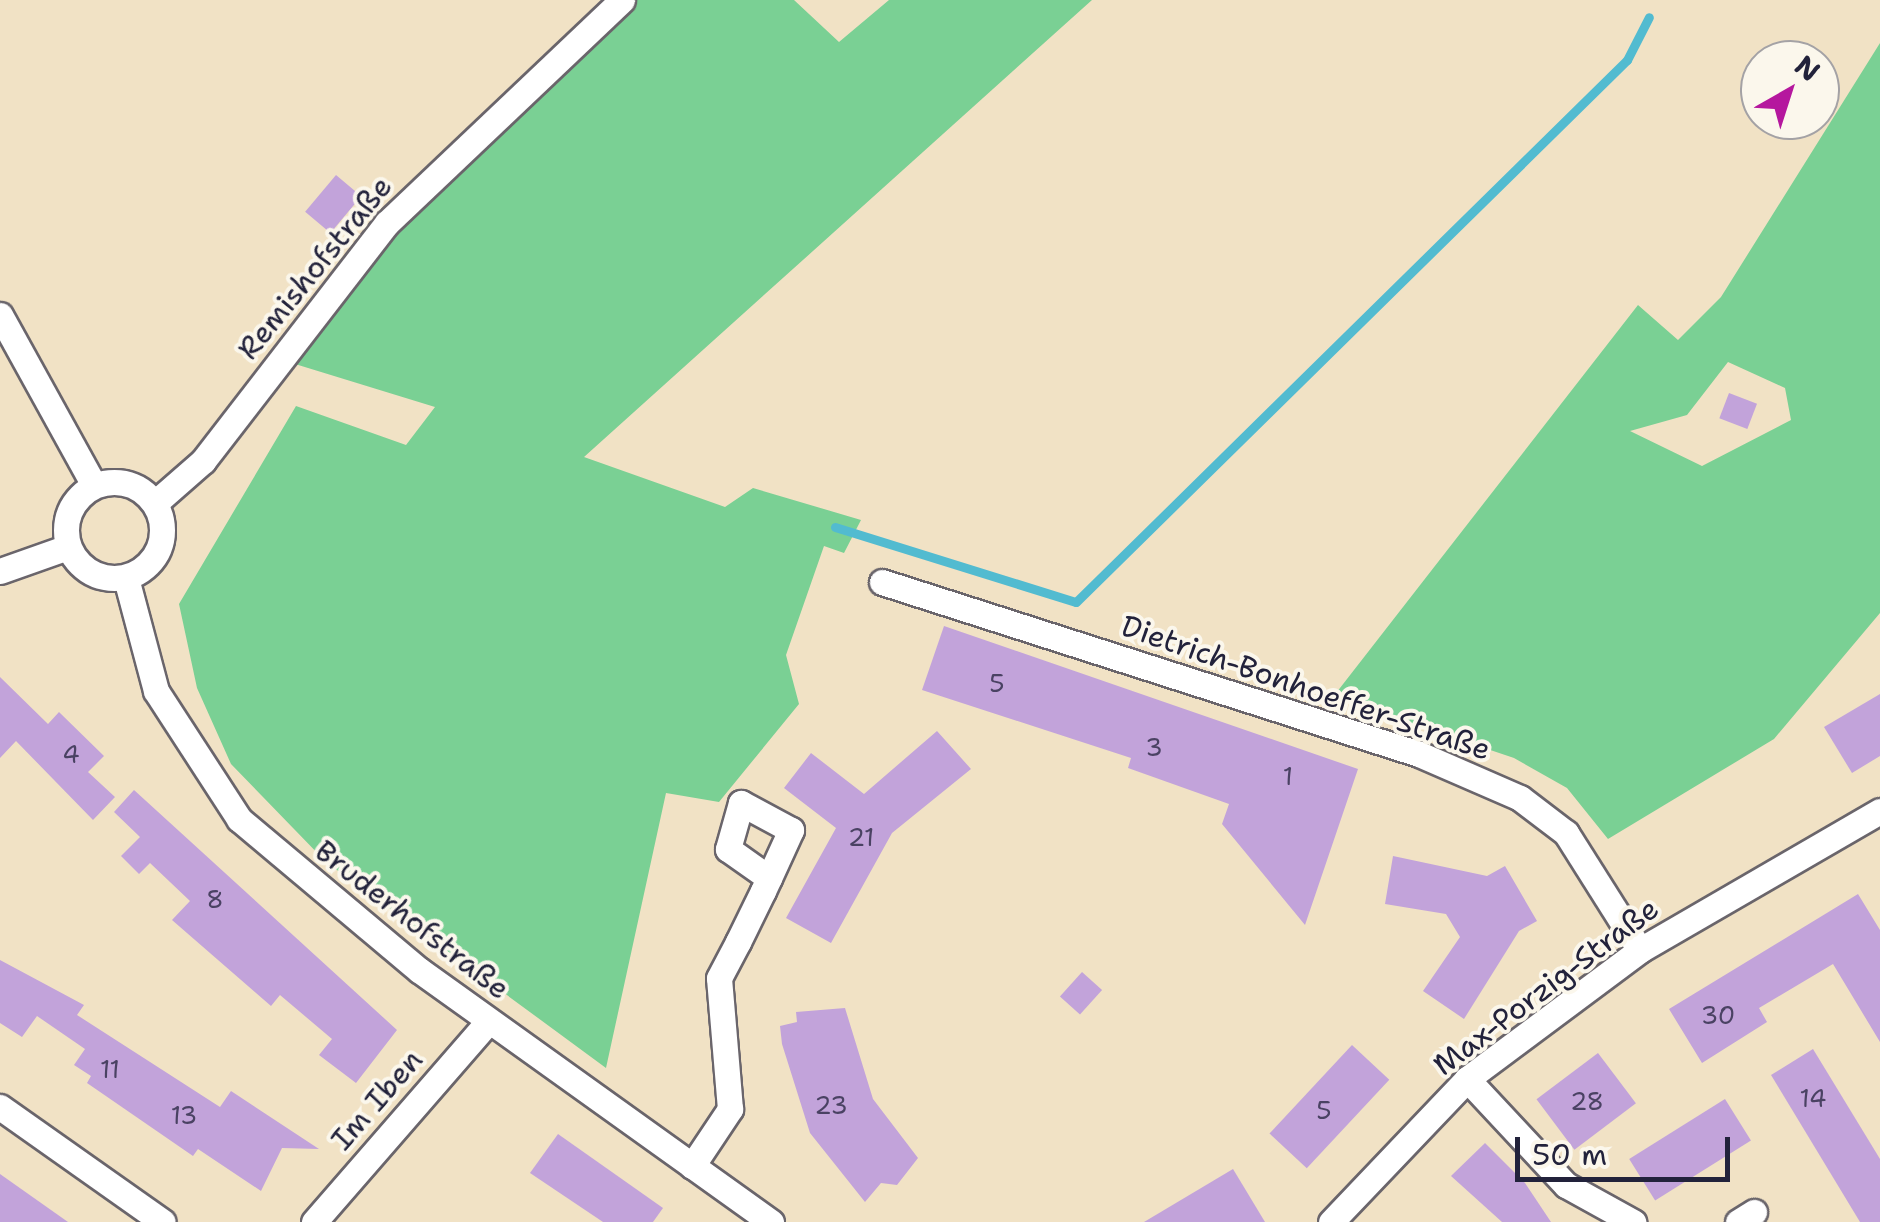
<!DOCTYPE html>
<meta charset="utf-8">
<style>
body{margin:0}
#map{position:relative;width:1880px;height:1222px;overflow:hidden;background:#f1e2c5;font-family:"Shantell Sans",sans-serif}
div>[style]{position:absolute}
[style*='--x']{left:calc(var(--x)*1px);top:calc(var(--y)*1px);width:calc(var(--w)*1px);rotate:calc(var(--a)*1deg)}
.green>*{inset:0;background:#7ad094}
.stream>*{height:9px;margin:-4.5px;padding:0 4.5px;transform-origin:4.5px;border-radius:4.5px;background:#52bbd0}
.building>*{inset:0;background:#c2a3da;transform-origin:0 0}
.roads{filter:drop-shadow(2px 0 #6a656b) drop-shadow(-2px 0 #6a656b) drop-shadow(0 2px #6a656b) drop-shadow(0 -2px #6a656b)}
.minor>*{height:25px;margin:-12.5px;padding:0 12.5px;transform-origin:12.5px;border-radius:12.5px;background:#fff}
.minor>.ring{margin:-12.5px;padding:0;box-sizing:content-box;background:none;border:25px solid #fff;border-radius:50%}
span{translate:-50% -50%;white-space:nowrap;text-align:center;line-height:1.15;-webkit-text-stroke:8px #fbf7ec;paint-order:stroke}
.number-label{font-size:25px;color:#4a4263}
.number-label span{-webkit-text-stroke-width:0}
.street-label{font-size:30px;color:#22223b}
.north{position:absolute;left:1740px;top:40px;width:100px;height:100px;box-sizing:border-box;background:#fbf7ec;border:2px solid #a4a2a5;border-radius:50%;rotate:39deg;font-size:28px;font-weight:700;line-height:40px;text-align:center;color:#22223b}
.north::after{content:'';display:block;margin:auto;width:35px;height:45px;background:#b5179e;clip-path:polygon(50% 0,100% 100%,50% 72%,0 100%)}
.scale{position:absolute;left:1515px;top:1137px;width:215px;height:45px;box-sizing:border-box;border:5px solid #22223b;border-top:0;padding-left:12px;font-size:30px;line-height:35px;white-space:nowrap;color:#22223b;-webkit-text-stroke:8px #fbf7ec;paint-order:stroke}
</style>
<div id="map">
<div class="green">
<div style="clip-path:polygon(622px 0,794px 0,839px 42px,889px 0,1092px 0,584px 457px,725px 507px,753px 488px,861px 520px,844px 553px,824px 546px,786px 655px,799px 704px,719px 802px,666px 793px,606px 1068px,326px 862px,231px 764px,197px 688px,179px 604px,296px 406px,406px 445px,435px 407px,282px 360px,387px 223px)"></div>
<div style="clip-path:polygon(evenodd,1880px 43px,1880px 613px,1774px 739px,1608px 839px,1567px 788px,1514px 758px,1333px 697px,1638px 305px,1678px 340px,1721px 297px,1880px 43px,1728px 362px,1785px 388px,1791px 420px,1702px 466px,1630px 431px,1687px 415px,1728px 362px)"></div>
</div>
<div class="stream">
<div style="--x:835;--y:527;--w:252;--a:17.3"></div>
<div style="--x:1076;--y:602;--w:773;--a:-44.53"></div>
<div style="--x:1627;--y:60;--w:48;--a:-62.9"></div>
</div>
<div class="building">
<div style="left:336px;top:175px;width:33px;height:48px;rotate:40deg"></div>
<div style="left:1729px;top:393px;width:30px;height:27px;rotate:21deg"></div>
<div style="clip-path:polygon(944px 626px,1358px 769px,1305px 925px,1222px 824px,1229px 804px,1128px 768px,1131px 758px,922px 690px)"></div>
<div style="clip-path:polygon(0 677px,48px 724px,59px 712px,104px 756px,88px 772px,115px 797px,93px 820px,16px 741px,0 758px)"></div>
<div style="clip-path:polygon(1880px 694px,1880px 756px,1852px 773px,1824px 727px)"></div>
<div style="clip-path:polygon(937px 731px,971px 769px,892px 833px,831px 943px,786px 918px,836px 828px,784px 788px,811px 753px,864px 794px)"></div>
<div style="clip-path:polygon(134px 790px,397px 1030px,356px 1083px,319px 1055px,332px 1039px,280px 995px,271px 1006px,172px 920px,190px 901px,150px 863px,139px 874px,121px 856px,140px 837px,114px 812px)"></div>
<div style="clip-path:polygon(1393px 856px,1487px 876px,1505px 866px,1537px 921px,1519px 931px,1464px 1019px,1423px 991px,1460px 937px,1446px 914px,1385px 904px)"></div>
<div style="clip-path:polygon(1858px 894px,1880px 930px,1880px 1042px,1833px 964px,1759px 1008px,1767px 1022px,1702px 1063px,1669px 1009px)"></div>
<div style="clip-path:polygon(0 960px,84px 1005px,77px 1015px,220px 1107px,231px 1091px,319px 1149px,282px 1148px,261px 1191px,198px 1149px,193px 1156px,87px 1083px,91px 1076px,74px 1065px,85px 1049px,37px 1016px,22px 1037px,0 1023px)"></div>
<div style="left:1082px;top:972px;width:27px;height:33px;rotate:42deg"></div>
<div style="clip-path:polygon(845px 1008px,873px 1099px,918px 1158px,897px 1185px,881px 1183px,865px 1202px,810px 1133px,782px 1044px,780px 1026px,797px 1022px,796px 1012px)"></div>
<div style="left:1352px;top:1045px;width:51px;height:121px;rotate:43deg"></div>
<div style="clip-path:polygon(1813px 1049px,1880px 1159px,1880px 1222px,1860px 1222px,1771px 1075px)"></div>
<div style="left:1598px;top:1053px;width:63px;height:77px;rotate:53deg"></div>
<div style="left:1725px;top:1099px;width:49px;height:113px;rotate:58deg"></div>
<div style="clip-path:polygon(558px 1134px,663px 1208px,653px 1222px,603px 1222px,530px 1173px)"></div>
<div style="clip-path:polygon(1485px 1143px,1525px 1183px,1551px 1222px,1502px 1222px,1451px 1176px)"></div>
<div style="clip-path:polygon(1233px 1169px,1265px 1222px,1144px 1222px)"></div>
<div style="clip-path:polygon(0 1174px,68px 1222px,0 1222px)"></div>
</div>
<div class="roads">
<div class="minor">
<div style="--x:0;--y:315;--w:194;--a:61.1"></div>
<div class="ring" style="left:66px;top:482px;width:71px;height:71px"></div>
<div style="--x:155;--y:503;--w:64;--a:-41.2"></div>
<div style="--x:203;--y:461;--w:301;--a:-52.3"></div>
<div style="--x:387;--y:223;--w:324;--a:-43.5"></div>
<div style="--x:0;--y:571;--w:72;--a:-19.4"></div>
<div style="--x:126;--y:578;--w:117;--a:75.1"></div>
<div style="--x:156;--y:691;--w:153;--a:57"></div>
<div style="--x:239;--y:819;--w:235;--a:40"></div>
<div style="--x:419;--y:970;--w:433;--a:35.6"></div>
<div style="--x:882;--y:582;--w:564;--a:17.76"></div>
<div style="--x:1419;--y:754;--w:110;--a:23.5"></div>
<div style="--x:1520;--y:798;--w:58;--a:37.3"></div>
<div style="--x:1566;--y:833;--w:138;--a:57.7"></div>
<div style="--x:1467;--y:1079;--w:145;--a:47"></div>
<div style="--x:1566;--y:1185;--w:77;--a:28.9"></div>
<div style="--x:0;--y:1107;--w:199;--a:35.2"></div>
<div style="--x:692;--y:1166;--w:69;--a:-56.3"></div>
<div style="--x:730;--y:1109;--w:131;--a:-94.8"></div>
<div style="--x:719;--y:978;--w:41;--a:-62.2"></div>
<div style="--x:738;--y:942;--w:57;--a:-63.9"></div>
<div style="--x:763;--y:891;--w:14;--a:-65"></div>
<div style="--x:769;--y:878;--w:53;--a:-65.4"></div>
<div style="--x:791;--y:830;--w:57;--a:-151.6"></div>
<div style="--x:741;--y:803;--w:48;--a:105.8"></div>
<div style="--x:728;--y:849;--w:50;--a:35.3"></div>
<div style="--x:314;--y:1222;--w:265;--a:-49"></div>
<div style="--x:1331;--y:1222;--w:197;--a:-46.4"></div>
<div style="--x:1467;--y:1079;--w:216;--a:-36.7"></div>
<div style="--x:1640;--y:950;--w:277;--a:-30.1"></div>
<div style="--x:1738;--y:1222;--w:19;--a:-32"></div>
</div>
</div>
<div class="number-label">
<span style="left:997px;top:683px">5</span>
<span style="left:1154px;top:747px">3</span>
<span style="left:71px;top:754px">4</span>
<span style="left:1288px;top:776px">1</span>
<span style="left:861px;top:837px">21</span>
<span style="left:215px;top:899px">8</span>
<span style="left:1718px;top:1015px">30</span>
<span style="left:110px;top:1069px">11</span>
<span style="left:1813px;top:1098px">14</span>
<span style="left:1587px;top:1101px">28</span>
<span style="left:831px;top:1105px">23</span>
<span style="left:1324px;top:1110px">5</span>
<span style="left:184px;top:1115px">13</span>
</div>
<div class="street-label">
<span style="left:315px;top:268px;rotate:-51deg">Remishofstraße</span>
<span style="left:1306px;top:688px;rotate:19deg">Dietrich-Bonhoeffer-Straße</span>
<span style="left:412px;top:920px;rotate:38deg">Bruderhofstraße</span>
<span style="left:1546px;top:987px;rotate:-37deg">Max-Porzig-Straße</span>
<span style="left:377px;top:1100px;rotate:-49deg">Im Iben</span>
</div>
<div class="north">N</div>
<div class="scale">50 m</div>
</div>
